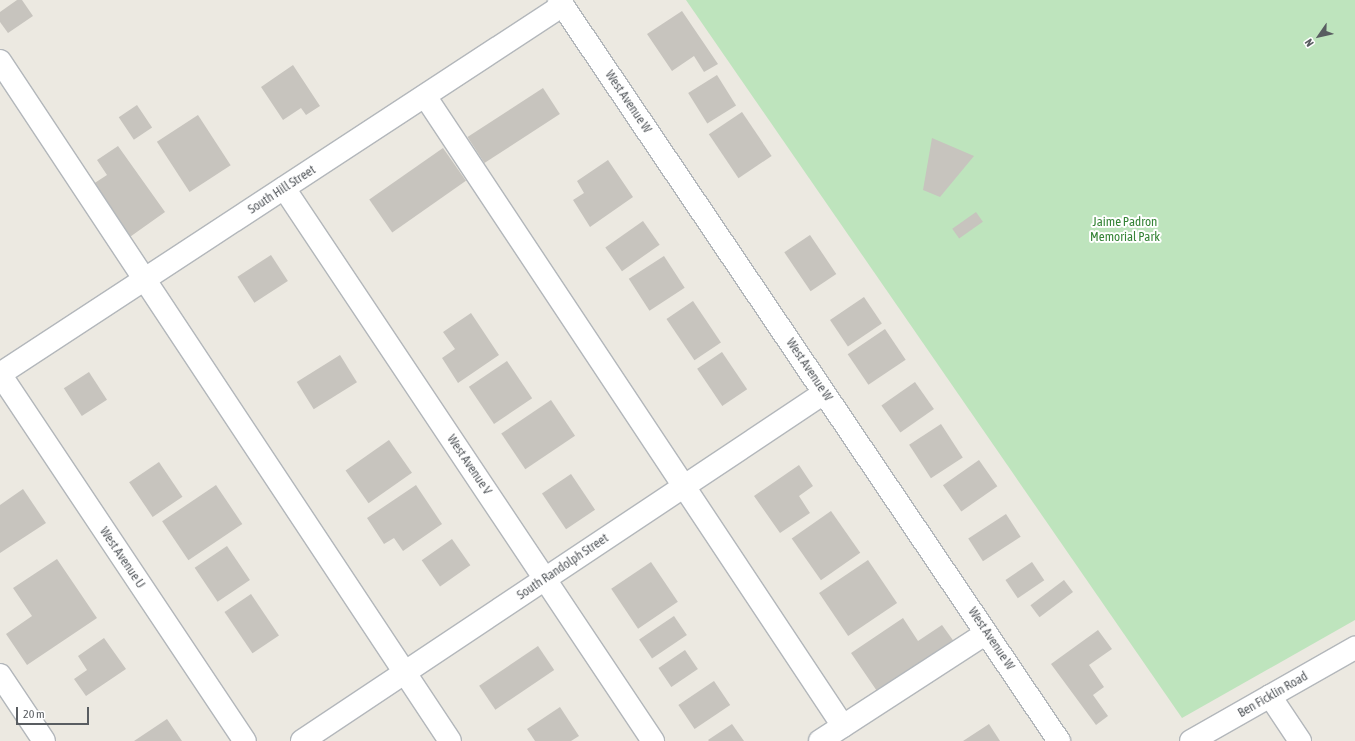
<!DOCTYPE html>
<style>
body{margin:0}
#map{position:relative;width:1355px;height:741px;overflow:hidden;background:#ece9e1;font-family:"Asap Condensed",sans-serif}
div>[style]{position:absolute}
[style*='--x']{left:calc(var(--x)*1px);top:calc(var(--y)*1px);width:calc(var(--w)*1px);rotate:calc(var(--a)*1deg)}
.green>*{inset:0;background:#bee4bd}
.building>*{inset:0;background:#c7c4be;transform-origin:0 0}
.roads{filter:drop-shadow(1px 0 #b3b7bb) drop-shadow(-1px 0 #b3b7bb) drop-shadow(0 1px #b3b7bb) drop-shadow(0 -1px #b3b7bb)}
.minor>*{height:22px;margin:-11px;padding:0 11px;transform-origin:11px;border-radius:11px;background:#fff}
span{translate:-50% -50%;white-space:nowrap;text-align:center;line-height:1.15;-webkit-text-stroke:4px #fff;paint-order:stroke}
.street-label{font-size:13px;color:#595d61}
.park-label{font-size:13px;color:#368437}
.north{position:absolute;left:1299px;top:16px;width:40px;height:40px;-webkit-text-stroke:3px #fff;paint-order:stroke;rotate:236deg;font-size:11px;font-weight:700;line-height:16px;text-align:center;color:#595d61}
.north::after{content:'';display:block;margin:auto;width:14px;height:18px;background:#595d61;clip-path:polygon(50% 0,100% 100%,50% 72%,0 100%)}
.scale{position:absolute;left:16px;top:707px;width:73px;height:18px;box-sizing:border-box;border:2px solid #595d61;border-top:0;padding-left:5px;font-size:12px;line-height:14px;white-space:nowrap;color:#595d61;-webkit-text-stroke:3px #fff;paint-order:stroke}
</style>
<div id="map">
<div class="green">
<div style="clip-path:polygon(686px 0,1355px 0,1355px 620px,1182px 718px)"></div>
</div>
<div class="building">
<div style="clip-path:polygon(17px 0,22px 0,33px 16px,8px 33px,0 22px,0 12px)"></div>
<div style="clip-path:polygon(682px 11px,718px 64px,704px 72px,694px 56px,672px 71px,647px 34px)"></div>
<div style="clip-path:polygon(293px 65px,320px 106px,306px 115px,301px 108px,283px 120px,261px 87px)"></div>
<div style="left:717px;top:75px;width:36px;height:34px;rotate:58deg"></div>
<div style="left:543px;top:88px;width:31px;height:90px;rotate:57deg"></div>
<div style="left:137px;top:105px;width:27px;height:22px;rotate:56deg"></div>
<div style="left:742px;top:112px;width:53px;height:40px;rotate:56deg"></div>
<div style="left:198px;top:115px;width:60px;height:49px;rotate:57deg"></div>
<div style="clip-path:polygon(932px 138px,974px 156px,940px 197px,923px 190px)"></div>
<div style="clip-path:polygon(118px 146px,165px 212px,127px 239px,90px 186px,107px 175px,97px 160px)"></div>
<div style="left:443px;top:148px;width:40px;height:90px;rotate:55deg"></div>
<div style="clip-path:polygon(608px 160px,633px 197px,590px 227px,573px 200px,584px 193px,577px 181px)"></div>
<div style="left:976px;top:212px;width:12px;height:29px;rotate:55deg"></div>
<div style="left:643px;top:221px;width:29px;height:46px;rotate:55deg"></div>
<div style="left:810px;top:235px;width:47px;height:31px;rotate:56deg"></div>
<div style="left:271px;top:255px;width:31px;height:40px;rotate:57deg"></div>
<div style="left:664px;top:256px;width:38px;height:42px;rotate:57deg"></div>
<div style="left:864px;top:297px;width:32px;height:41px;rotate:56deg"></div>
<div style="left:693px;top:301px;width:50px;height:32px;rotate:56deg"></div>
<div style="clip-path:polygon(471px 313px,499px 355px,458px 383px,442px 358px,455px 349px,443px 332px)"></div>
<div style="left:885px;top:329px;width:37px;height:45px;rotate:56deg"></div>
<div style="left:722px;top:352px;width:45px;height:30px;rotate:56deg"></div>
<div style="left:340px;top:355px;width:32px;height:51px;rotate:58deg"></div>
<div style="left:507px;top:361px;width:45px;height:46px;rotate:56deg"></div>
<div style="left:89px;top:372px;width:33px;height:30px;rotate:57deg"></div>
<div style="left:915px;top:382px;width:33px;height:41px;rotate:55deg"></div>
<div style="left:551px;top:400px;width:43px;height:60px;rotate:56deg"></div>
<div style="left:941px;top:424px;width:40px;height:38px;rotate:57deg"></div>
<div style="left:389px;top:440px;width:40px;height:53px;rotate:55deg"></div>
<div style="left:979px;top:460px;width:32px;height:44px;rotate:55deg"></div>
<div style="left:159px;top:462px;width:42px;height:36px;rotate:56deg"></div>
<div style="clip-path:polygon(799px 465px,813px 486px,799px 496px,810px 513px,780px 533px,754px 496px)"></div>
<div style="left:571px;top:474px;width:43px;height:35px;rotate:56deg"></div>
<div style="left:216px;top:485px;width:47px;height:65px;rotate:56deg"></div>
<div style="clip-path:polygon(416px 485px,442px 524px,403px 551px,394px 538px,384px 544px,367px 518px)"></div>
<div style="clip-path:polygon(23px 489px,46px 523px,0 553px,0 505px)"></div>
<div style="left:831px;top:511px;width:51px;height:48px;rotate:55deg"></div>
<div style="left:1006px;top:514px;width:27px;height:45px;rotate:57deg"></div>
<div style="left:452px;top:539px;width:32px;height:37px;rotate:55deg"></div>
<div style="left:227px;top:546px;width:41px;height:39px;rotate:56deg"></div>
<div style="clip-path:polygon(57px 559px,97px 618px,27px 665px,6px 634px,32px 616px,13px 588px)"></div>
<div style="left:868px;top:560px;width:52px;height:59px;rotate:56deg"></div>
<div style="left:651px;top:562px;width:48px;height:48px;rotate:56deg"></div>
<div style="left:1032px;top:562px;width:22px;height:32px;rotate:56deg"></div>
<div style="left:1064px;top:580px;width:15px;height:42px;rotate:53deg"></div>
<div style="left:251px;top:594px;width:50px;height:32px;rotate:56deg"></div>
<div style="left:674px;top:616px;width:23px;height:42px;rotate:56deg"></div>
<div style="clip-path:polygon(903px 618px,918px 641px,942px 625px,955px 643px,879px 694px,851px 653px)"></div>
<div style="clip-path:polygon(1098px 630px,1112px 649px,1089px 665px,1104px 687px,1093px 695px,1108px 716px,1096px 725px,1051px 664px)"></div>
<div style="clip-path:polygon(104px 638px,126px 669px,86px 696px,74px 679px,87px 670px,78px 656px)"></div>
<div style="left:538px;top:646px;width:29px;height:71px;rotate:56deg"></div>
<div style="left:685px;top:650px;width:23px;height:32px;rotate:56deg"></div>
<div style="left:714px;top:681px;width:29px;height:43px;rotate:56deg"></div>
<div style="clip-path:polygon(560px 707px,579px 736px,571px 741px,535px 741px,527px 729px)"></div>
<div style="clip-path:polygon(167px 719px,182px 741px,134px 741px)"></div>
<div style="clip-path:polygon(732px 724px,744px 741px,709px 741px,708px 740px)"></div>
<div style="clip-path:polygon(989px 724px,1000px 741px,963px 741px)"></div>
</div>
<div class="roads">
<div class="minor">
<div style="--x:559;--y:0;--w:894;--a:55.99"></div>
<div style="--x:0;--y:61;--w:815;--a:56.5"></div>
<div style="--x:425;--y:96;--w:756;--a:56.44"></div>
<div style="--x:284;--y:188;--w:665;--a:56.29"></div>
<div style="--x:0;--y:374;--w:673;--a:-33.24"></div>
<div style="--x:0;--y:374;--w:441;--a:56.3"></div>
<div style="--x:0;--y:675;--w:79;--a:56.3"></div>
<div style="--x:1270;--y:696;--w:54;--a:56.3"></div>
<div style="--x:302;--y:741;--w:627;--a:-33.69"></div>
<div style="--x:820;--y:741;--w:198;--a:-33"></div>
<div style="--x:1191;--y:741;--w:189;--a:-29.6"></div>
</div>
</div>
<div class="street-label">
<span style="left:628px;top:102px;rotate:56deg">West Avenue W</span>
<span style="left:282px;top:190px;rotate:-33deg">South Hill Street</span>
<span style="left:809px;top:370px;rotate:56deg">West Avenue W</span>
<span style="left:469px;top:465px;rotate:56deg">West Avenue V</span>
<span style="left:122px;top:558px;rotate:56deg">West Avenue U</span>
<span style="left:563px;top:567px;rotate:-34deg">South Randolph Street</span>
<span style="left:991px;top:639px;rotate:56deg">West Avenue W</span>
<span style="left:1273px;top:695px;rotate:-30deg">Ben Ficklin Road</span>
</div>
<div class="park-label">
<span style="left:1125px;top:230px">Jaime Padron<br>Memorial Park</span>
</div>
<div class="north">N</div>
<div class="scale">20 m</div>
</div>
